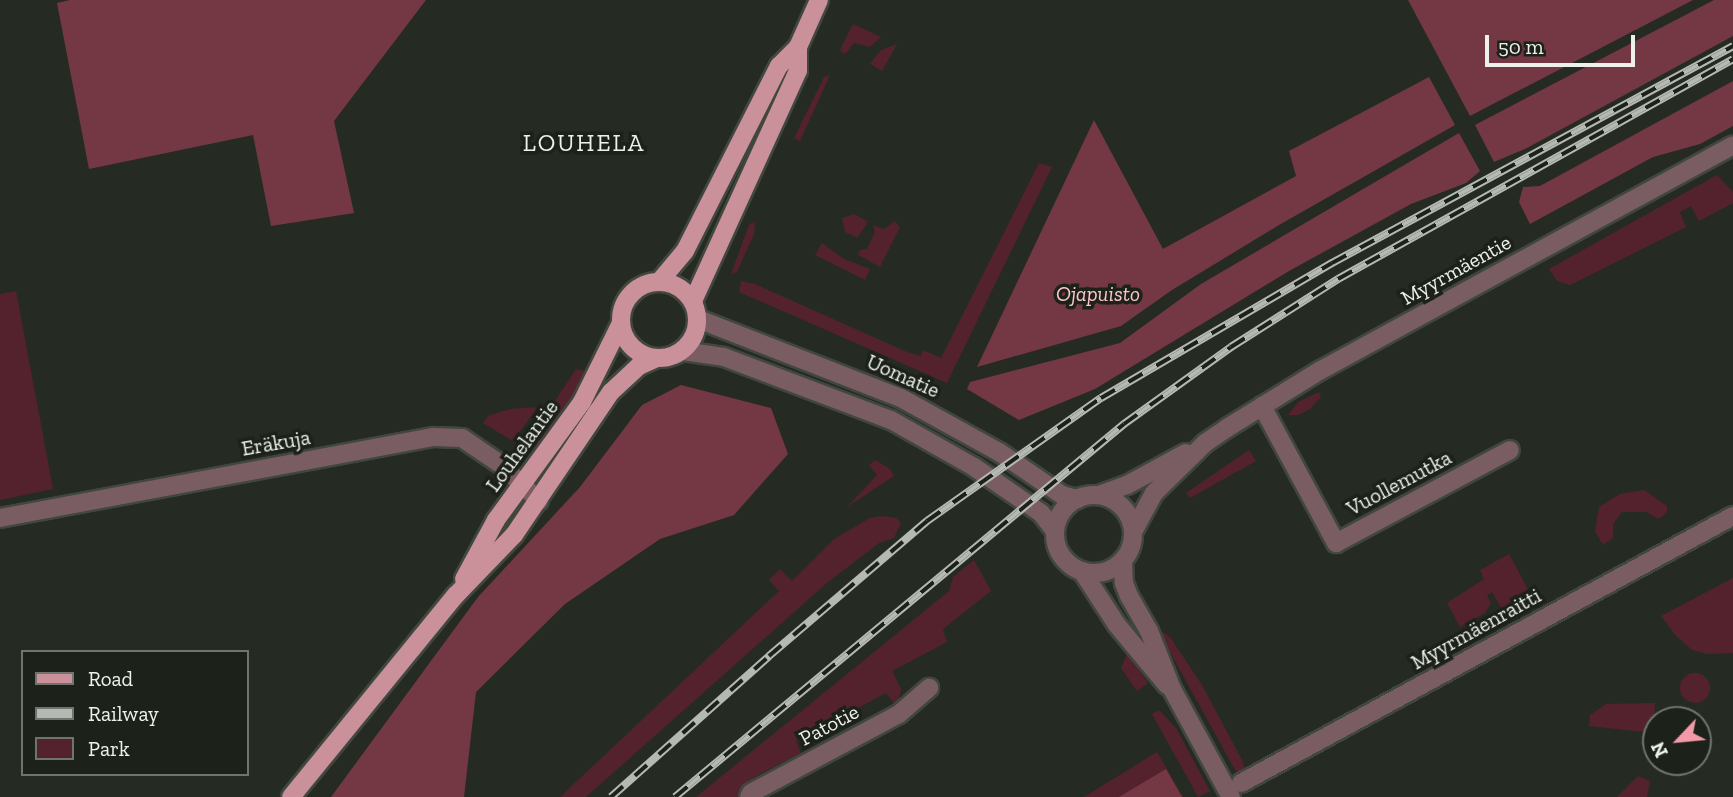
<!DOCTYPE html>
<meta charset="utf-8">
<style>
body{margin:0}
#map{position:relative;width:1733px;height:797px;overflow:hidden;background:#252b23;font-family:"Zilla Slab",serif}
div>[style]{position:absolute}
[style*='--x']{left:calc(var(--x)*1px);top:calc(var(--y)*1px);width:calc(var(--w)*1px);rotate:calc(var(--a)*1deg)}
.green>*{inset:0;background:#54222d}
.round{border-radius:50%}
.forest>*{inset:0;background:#733844}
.roads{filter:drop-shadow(2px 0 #41473f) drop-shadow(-2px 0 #41473f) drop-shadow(0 2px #41473f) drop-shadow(0 -2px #41473f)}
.minor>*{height:18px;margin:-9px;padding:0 9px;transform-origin:9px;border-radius:9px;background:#7a5d62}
.minor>.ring{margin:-9px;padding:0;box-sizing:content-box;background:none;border:18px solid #7a5d62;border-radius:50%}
.major>*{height:18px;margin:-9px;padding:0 9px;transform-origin:9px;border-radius:9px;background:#ca919a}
.major>.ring{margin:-9px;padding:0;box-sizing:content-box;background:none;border:18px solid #ca919a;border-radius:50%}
.rail>*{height:8px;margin-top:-4px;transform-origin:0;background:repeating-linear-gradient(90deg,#1c211a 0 16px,#b5b9b3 0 32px);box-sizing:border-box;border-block:2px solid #b5b9b3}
span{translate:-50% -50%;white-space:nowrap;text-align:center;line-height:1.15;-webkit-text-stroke:7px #1c211a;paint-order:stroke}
.street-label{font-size:21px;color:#edf0eb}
.park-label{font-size:21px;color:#fec3cc;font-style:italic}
.quarter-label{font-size:24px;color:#edf0eb;letter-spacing:2px}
.legend{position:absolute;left:21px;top:650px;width:228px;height:126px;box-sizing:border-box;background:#1c211a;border:2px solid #70746e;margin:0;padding:9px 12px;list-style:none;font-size:21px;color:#edf0eb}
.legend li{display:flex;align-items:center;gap:14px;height:35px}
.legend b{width:35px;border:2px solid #70746e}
.north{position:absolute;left:1642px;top:706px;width:70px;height:70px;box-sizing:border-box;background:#1c211a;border:2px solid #70746e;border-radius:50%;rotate:244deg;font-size:19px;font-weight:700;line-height:28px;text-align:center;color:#edf0eb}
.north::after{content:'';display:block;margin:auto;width:24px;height:32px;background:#f39aaa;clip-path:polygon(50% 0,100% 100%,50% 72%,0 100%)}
.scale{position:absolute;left:1485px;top:35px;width:150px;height:32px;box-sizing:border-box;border:4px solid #edf0eb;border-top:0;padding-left:9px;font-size:21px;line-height:24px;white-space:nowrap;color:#edf0eb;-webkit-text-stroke:5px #1c211a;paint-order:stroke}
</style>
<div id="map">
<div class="green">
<div style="clip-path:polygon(853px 24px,881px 37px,870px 47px,854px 43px,846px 53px,842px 53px,840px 50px)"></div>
<div style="clip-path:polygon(897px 44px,882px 71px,870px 64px,881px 50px)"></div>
<div style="clip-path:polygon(830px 75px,800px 141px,794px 138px,824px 77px)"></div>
<div style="clip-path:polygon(1039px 163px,1052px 167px,947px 383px,739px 292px,741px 281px,755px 284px,907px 352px,921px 356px,923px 350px,941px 358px)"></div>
<div style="clip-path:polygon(1717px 175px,1733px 192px,1733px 203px,1699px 221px,1691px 206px,1680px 212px,1686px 227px,1570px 285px,1557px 281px,1549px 269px)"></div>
<div style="clip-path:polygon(854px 214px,868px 222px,857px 238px,845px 232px,842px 218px)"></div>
<div style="clip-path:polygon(755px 221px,754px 234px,737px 272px,731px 274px,749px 225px)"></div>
<div style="clip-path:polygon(895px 221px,900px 227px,880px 267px,858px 255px,860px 250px,867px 249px,875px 232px,873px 225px,884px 229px)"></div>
<div style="clip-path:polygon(822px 243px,844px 259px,870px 269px,865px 280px,815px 255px)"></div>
<div style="clip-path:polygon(16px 291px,53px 489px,0 500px,0 294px)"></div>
<div style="clip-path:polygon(576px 369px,586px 371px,559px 424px,538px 446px,522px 451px)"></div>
<div style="clip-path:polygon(1319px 392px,1321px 397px,1310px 409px,1298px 415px,1288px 415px,1298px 402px)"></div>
<div style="clip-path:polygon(538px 407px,513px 441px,483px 423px,488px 416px,510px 409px)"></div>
<div style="clip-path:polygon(1249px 450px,1256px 461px,1190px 498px,1186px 493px)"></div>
<div style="clip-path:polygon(875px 460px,890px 469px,894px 476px,847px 507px,877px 475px,869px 465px)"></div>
<div style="clip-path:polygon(1644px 490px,1667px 506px,1667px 512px,1659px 519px,1646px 512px,1622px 512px,1613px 524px,1613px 538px,1603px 545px,1595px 531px,1599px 507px,1620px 494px)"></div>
<div style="clip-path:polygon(882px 516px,896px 518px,901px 523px,894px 538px,879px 543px,828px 582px,586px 797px,560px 797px,779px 591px,769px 580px,780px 569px,792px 581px,834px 539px,870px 518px)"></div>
<div style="clip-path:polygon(1509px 554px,1530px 593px,1502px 609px,1492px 592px,1487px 595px,1491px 603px,1485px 613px,1460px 627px,1447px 603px,1484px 579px,1480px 570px)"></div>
<div style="clip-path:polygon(974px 560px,991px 591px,943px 629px,947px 642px,892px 671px,901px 689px,899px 698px,894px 703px,886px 693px,796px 741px,801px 753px,754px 777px,740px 797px,696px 797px,949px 591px,953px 577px)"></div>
<div style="clip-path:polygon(1733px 578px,1733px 653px,1708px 654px,1692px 650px,1676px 636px,1661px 616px)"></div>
<div style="clip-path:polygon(1163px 632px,1170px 637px,1202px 685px,1242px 760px,1245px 769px,1239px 777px,1160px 634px)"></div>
<div style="clip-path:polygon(1127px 654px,1148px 683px,1137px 691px,1121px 668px)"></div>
<div class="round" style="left:1680px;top:673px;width:30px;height:30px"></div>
<div style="clip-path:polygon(1655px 703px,1653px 733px,1589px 726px,1590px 715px,1606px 704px)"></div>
<div style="clip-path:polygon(1159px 710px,1176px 728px,1210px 791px,1198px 797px,1152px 714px)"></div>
<div style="clip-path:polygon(1157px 752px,1183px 797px,1084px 797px)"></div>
<div style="clip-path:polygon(1638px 776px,1650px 781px,1647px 797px,1617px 797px)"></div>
</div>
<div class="forest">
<div style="clip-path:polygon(70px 0,426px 0,334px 121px,354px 213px,271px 226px,253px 135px,89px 169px,57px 3px)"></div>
<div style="clip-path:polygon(1408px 0,1693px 0,1470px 116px)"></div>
<div style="clip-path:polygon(1714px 0,1733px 0,1733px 36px,1527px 148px,1494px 162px,1475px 125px)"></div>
<div style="clip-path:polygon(1429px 77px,1455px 125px,1279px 225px,1172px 290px,1121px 326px,977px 367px,1094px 120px,1163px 249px,1296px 176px,1289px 151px)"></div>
<div style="clip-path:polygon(1733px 81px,1733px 126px,1700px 144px,1653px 157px,1530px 224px,1519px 202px,1523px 187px,1540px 186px)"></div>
<div style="clip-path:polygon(1459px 133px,1480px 171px,1466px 183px,1411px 204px,1289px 271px,1095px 389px,1019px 420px,967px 389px,970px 382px,1120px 343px,1201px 284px)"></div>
<div style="clip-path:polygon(681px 385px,771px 408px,788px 454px,734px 515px,660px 539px,565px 604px,476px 692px,464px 797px,331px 797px,478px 597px,580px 487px,642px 405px)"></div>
<div style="clip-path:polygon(1166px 769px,1182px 797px,1119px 797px,1129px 791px)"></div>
</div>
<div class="roads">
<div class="minor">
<div style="--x:698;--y:319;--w:218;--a:21.3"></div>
<div style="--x:901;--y:398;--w:112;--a:28.9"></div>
<div style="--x:999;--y:452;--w:76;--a:34.3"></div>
<div style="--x:1062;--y:495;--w:16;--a:15"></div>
<div style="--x:683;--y:351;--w:41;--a:8.3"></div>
<div style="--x:724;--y:357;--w:178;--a:20.7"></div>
<div style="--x:891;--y:420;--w:95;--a:29.5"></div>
<div style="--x:974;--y:467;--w:81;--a:34.5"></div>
<div style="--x:1041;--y:513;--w:23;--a:52"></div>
<div style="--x:1262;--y:406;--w:156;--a:61.6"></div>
<div style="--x:1336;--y:543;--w:197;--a:-28.1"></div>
<div style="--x:1099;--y:495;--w:30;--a:-20"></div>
<div style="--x:1127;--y:485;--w:67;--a:-28.5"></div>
<div class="ring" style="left:1055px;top:495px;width:60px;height:60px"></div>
<div style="--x:0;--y:518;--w:441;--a:-10.6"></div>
<div style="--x:434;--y:437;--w:28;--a:2"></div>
<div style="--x:462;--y:438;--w:50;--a:34.3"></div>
<div style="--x:503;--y:466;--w:50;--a:44.2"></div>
<div style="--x:1133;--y:532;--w:44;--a:-61.7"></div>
<div style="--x:1154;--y:493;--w:71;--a:-44.4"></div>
<div style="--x:1205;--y:443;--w:27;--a:-34"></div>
<div style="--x:1227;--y:428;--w:110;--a:-31.7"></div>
<div style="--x:1321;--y:370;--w:469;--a:-28.6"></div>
<div style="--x:1123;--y:560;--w:23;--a:88"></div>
<div style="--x:1124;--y:583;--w:14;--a:69"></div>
<div style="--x:1129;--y:596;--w:40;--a:60.3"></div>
<div style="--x:1149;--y:631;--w:62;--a:68.4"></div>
<div style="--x:1172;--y:689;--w:123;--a:61.4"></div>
<div style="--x:1082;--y:571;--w:64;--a:57.1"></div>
<div style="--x:1117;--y:625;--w:78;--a:50.2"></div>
<div style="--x:1241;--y:783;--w:560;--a:-28.49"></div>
<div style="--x:749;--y:797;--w:4;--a:-63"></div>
<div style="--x:751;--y:793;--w:168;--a:-28.1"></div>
<div style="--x:899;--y:714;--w:40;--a:-41"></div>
</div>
<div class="major">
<div class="ring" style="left:621px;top:282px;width:58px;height:58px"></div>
<div style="--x:659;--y:282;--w:40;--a:-50"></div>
<div style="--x:685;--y:251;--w:208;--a:-63.1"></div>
<div style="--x:779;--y:66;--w:27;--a:-45"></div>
<div style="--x:798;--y:47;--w:51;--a:-65.9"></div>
<div style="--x:693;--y:301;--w:253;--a:-65.5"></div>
<div style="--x:798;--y:71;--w:24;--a:-90"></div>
<div style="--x:464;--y:579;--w:67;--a:-61.5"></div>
<div style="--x:496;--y:520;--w:146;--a:-53.9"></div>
<div style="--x:582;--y:402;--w:88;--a:-63.7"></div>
<div style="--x:291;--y:797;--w:261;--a:-50.8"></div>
<div style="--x:456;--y:595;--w:83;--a:-46"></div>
<div style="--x:514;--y:535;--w:173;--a:-55.9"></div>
<div style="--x:611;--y:392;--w:38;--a:-43"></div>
<div style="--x:639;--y:366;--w:17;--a:-24"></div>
</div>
</div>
<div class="rail">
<div style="--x:611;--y:797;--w:212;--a:-41.7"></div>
<div style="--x:769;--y:656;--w:208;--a:-40.5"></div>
<div style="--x:927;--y:521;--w:213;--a:-35.3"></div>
<div style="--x:1101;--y:398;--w:268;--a:-30.3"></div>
<div style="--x:1332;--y:263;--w:456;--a:-28.4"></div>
<div style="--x:675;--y:797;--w:584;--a:-39.72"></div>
<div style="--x:1124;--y:424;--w:132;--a:-35.7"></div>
<div style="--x:1231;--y:347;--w:127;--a:-32.4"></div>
<div style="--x:1338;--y:279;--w:452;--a:-29.1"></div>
</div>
<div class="street-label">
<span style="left:1456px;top:270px;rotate:-29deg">Myyrmäentie</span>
<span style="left:903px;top:376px;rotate:24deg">Uomatie</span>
<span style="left:276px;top:443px;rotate:-10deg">Eräkuja</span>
<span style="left:522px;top:446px;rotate:-54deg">Louhelantie</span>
<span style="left:1399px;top:483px;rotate:-28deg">Vuollemutka</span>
<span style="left:1476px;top:629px;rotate:-29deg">Myyrmäenraitti</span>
<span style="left:829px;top:725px;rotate:-28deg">Patotie</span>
</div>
<div class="park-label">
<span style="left:1098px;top:294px">Ojapuisto</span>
</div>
<div class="quarter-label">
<span style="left:584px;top:143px">LOUHELA</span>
</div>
<ul class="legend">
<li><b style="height:9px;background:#ca919a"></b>Road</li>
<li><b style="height:9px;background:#b5b9b3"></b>Railway</li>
<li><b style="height:19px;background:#54222d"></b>Park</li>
</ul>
<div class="north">N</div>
<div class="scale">50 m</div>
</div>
